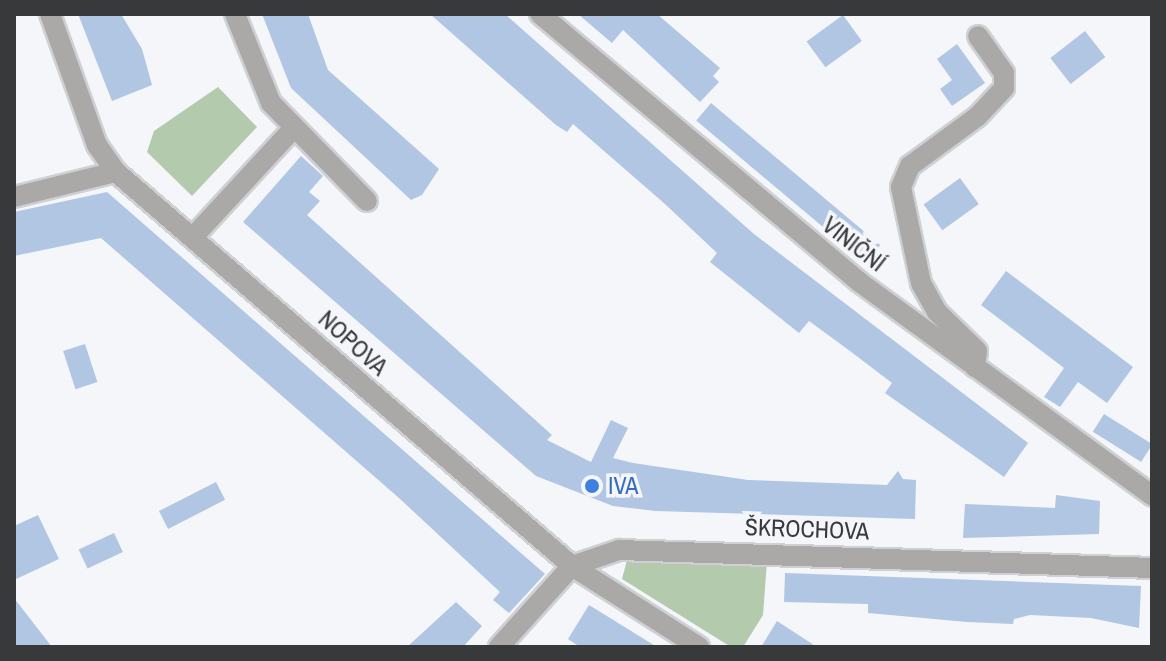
<!DOCTYPE html>
<meta charset="utf-8">
<style>
body{margin:0}
#map{position:relative;width:1166px;height:661px;overflow:hidden;background:#f4f6fa;font-family:"Archivo Narrow",sans-serif}
div>[style]{position:absolute}
[style*='--x']{left:calc(var(--x)*1px);top:calc(var(--y)*1px);width:calc(var(--w)*1px);rotate:calc(var(--a)*1deg)}
.green>*{inset:0;background:#b3caad}
.building>*{inset:0;background:#b0c6e3;transform-origin:0 0}
.roads{filter:drop-shadow(2px 0 #ced0d4) drop-shadow(-2px 0 #ced0d4) drop-shadow(0 2px #ced0d4) drop-shadow(0 -2px #ced0d4)}
.minor>*{height:20px;margin:-10px;padding:0 10px;transform-origin:10px;border-radius:10px;background:#aaa9a8}
.dots>*{width:22px;height:22px;translate:-50% -50%;box-sizing:border-box;border:4px solid #f4f6fa;border-radius:50%}
span{translate:-50% -50%;white-space:nowrap;text-align:center;line-height:1.15;-webkit-text-stroke:7px #f4f6fa;paint-order:stroke}
.street-label{font-size:24px;color:#38393b}
.shop-label{font-size:24px;color:#366cbe}
.left{translate:0 -50%;text-align:left}
.frame{position:absolute;inset:0;border:16px solid #38393b;pointer-events:none}
</style>
<div id="map">
<div class="green">
<div style="clip-path:polygon(218px 87px,257px 127px,192px 196px,147px 152px,154px 131px)"></div>
<div style="clip-path:polygon(627px 560px,767px 561px,763px 615px,743px 647px,731px 647px,622px 579px)"></div>
</div>
<div class="building">
<div style="clip-path:polygon(78px 14px,121px 14px,142px 49px,152px 85px,112px 101px)"></div>
<div style="clip-path:polygon(262px 14px,308px 14px,328px 70px,439px 169px,422px 195px,411px 200px,291px 88px)"></div>
<div style="clip-path:polygon(430px 14px,505px 14px,754px 234px,1028px 443px,1004px 477px,885px 393px,892px 383px,850px 351px,809px 321px,799px 333px,710px 262px,717px 253px,665px 204px,573px 124px,567px 132px,556px 125px)"></div>
<div style="clip-path:polygon(578px 14px,657px 14px,720px 68px,713px 76px,719px 82px,700px 102px,623px 30px,612px 43px)"></div>
<div style="left:843px;top:15px;width:32px;height:45px;rotate:54deg"></div>
<div style="left:1085px;top:31px;width:33px;height:44px;rotate:52deg"></div>
<div style="clip-path:polygon(957px 44px,985px 83px,952px 106px,940px 89px,952px 80px,937px 59px)"></div>
<div style="left:711px;top:103px;width:221px;height:23px;rotate:40deg"></div>
<div style="clip-path:polygon(301px 156px,323px 176px,309px 192px,320px 201px,307px 215px,552px 435px,547px 440px,591px 462px,611px 420px,628px 428px,613px 458px,633px 463px,748px 480px,887px 485px,898px 471px,903px 479px,916px 480px,915px 519px,656px 511px,613px 506px,536px 476px,243px 222px)"></div>
<div style="left:960px;top:178px;width:32px;height:45px;rotate:54deg"></div>
<div style="clip-path:polygon(107px 192px,545px 574px,509px 613px,493px 600px,500px 592px,399px 498px,101px 238px,14px 256px,14px 212px)"></div>
<div style="clip-path:polygon(1006px 271px,1133px 367px,1107px 403px,1078px 382px,1060px 407px,1044px 397px,1064px 368px,981px 305px)"></div>
<div style="left:85px;top:344px;width:40px;height:23px;rotate:72deg"></div>
<div style="left:1104px;top:414px;width:57px;height:21px;rotate:32deg"></div>
<div style="left:216px;top:482px;width:20px;height:64px;rotate:63deg"></div>
<div style="clip-path:polygon(1056px 495px,1100px 501px,1099px 534px,963px 538px,965px 504px,1055px 508px)"></div>
<div style="clip-path:polygon(38px 515px,59px 559px,14px 580px,14px 526px)"></div>
<div style="left:114px;top:533px;width:21px;height:39px;rotate:65deg"></div>
<div style="clip-path:polygon(785px 573px,1141px 586px,1139px 628px,1091px 618px,1030px 615px,1014px 619px,1013px 624px,967px 622px,868px 613px,868px 604px,784px 602px)"></div>
<div style="clip-path:polygon(14px 598px,52px 647px,14px 647px)"></div>
<div style="clip-path:polygon(456px 602px,482px 626px,463px 647px,407px 647px)"></div>
<div style="clip-path:polygon(589px 605px,657px 647px,580px 647px,568px 639px)"></div>
<div style="clip-path:polygon(777px 621px,817px 647px,761px 647px)"></div>
</div>
<div class="roads">
<div class="minor">
<div style="--x:50;--y:14;--w:139;--a:70.3"></div>
<div style="--x:97;--y:145;--w:33;--a:55"></div>
<div style="--x:116;--y:172;--w:603;--a:40.83"></div>
<div style="--x:572;--y:566;--w:151;--a:32.5"></div>
<div style="--x:235;--y:14;--w:96;--a:68"></div>
<div style="--x:271;--y:103;--w:137;--a:45.6"></div>
<div style="--x:540;--y:14;--w:415;--a:40"></div>
<div style="--x:858;--y:281;--w:364;--a:36.1"></div>
<div style="--x:14;--y:197;--w:105;--a:-13.8"></div>
<div style="--x:194;--y:236;--w:143;--a:-47.3"></div>
<div style="--x:975;--y:367;--w:16;--a:-83"></div>
<div style="--x:977;--y:351;--w:56;--a:-135.7"></div>
<div style="--x:937;--y:312;--w:33;--a:-119"></div>
<div style="--x:921;--y:283;--w:98;--a:-101.8"></div>
<div style="--x:901;--y:187;--w:23;--a:-67"></div>
<div style="--x:910;--y:166;--w:84;--a:-36.3"></div>
<div style="--x:978;--y:116;--w:38;--a:-47"></div>
<div style="--x:1004;--y:88;--w:15;--a:-90"></div>
<div style="--x:1004;--y:73;--w:45;--a:-125.1"></div>
<div style="--x:499;--y:647;--w:109;--a:-48"></div>
<div style="--x:572;--y:566;--w:50;--a:-18.8"></div>
<div style="--x:619;--y:550;--w:533;--a:1.93"></div>
</div>
</div>
<div class="dots">
<div style="left:592px;top:486px;background:#3f7fe0"></div>
</div>
<div class="street-label">
<span style="left:854px;top:244px;rotate:38deg">VINIČNÍ</span>
<span style="left:353px;top:343px;rotate:42deg">NOPOVA</span>
<span style="left:807px;top:529px;rotate:2deg">ŠKROCHOVA</span>
</div>
<div class="shop-label">
<span class="left" style="left:608px;top:486px">IVA</span>
</div>
<div class="frame"></div>
</div>
